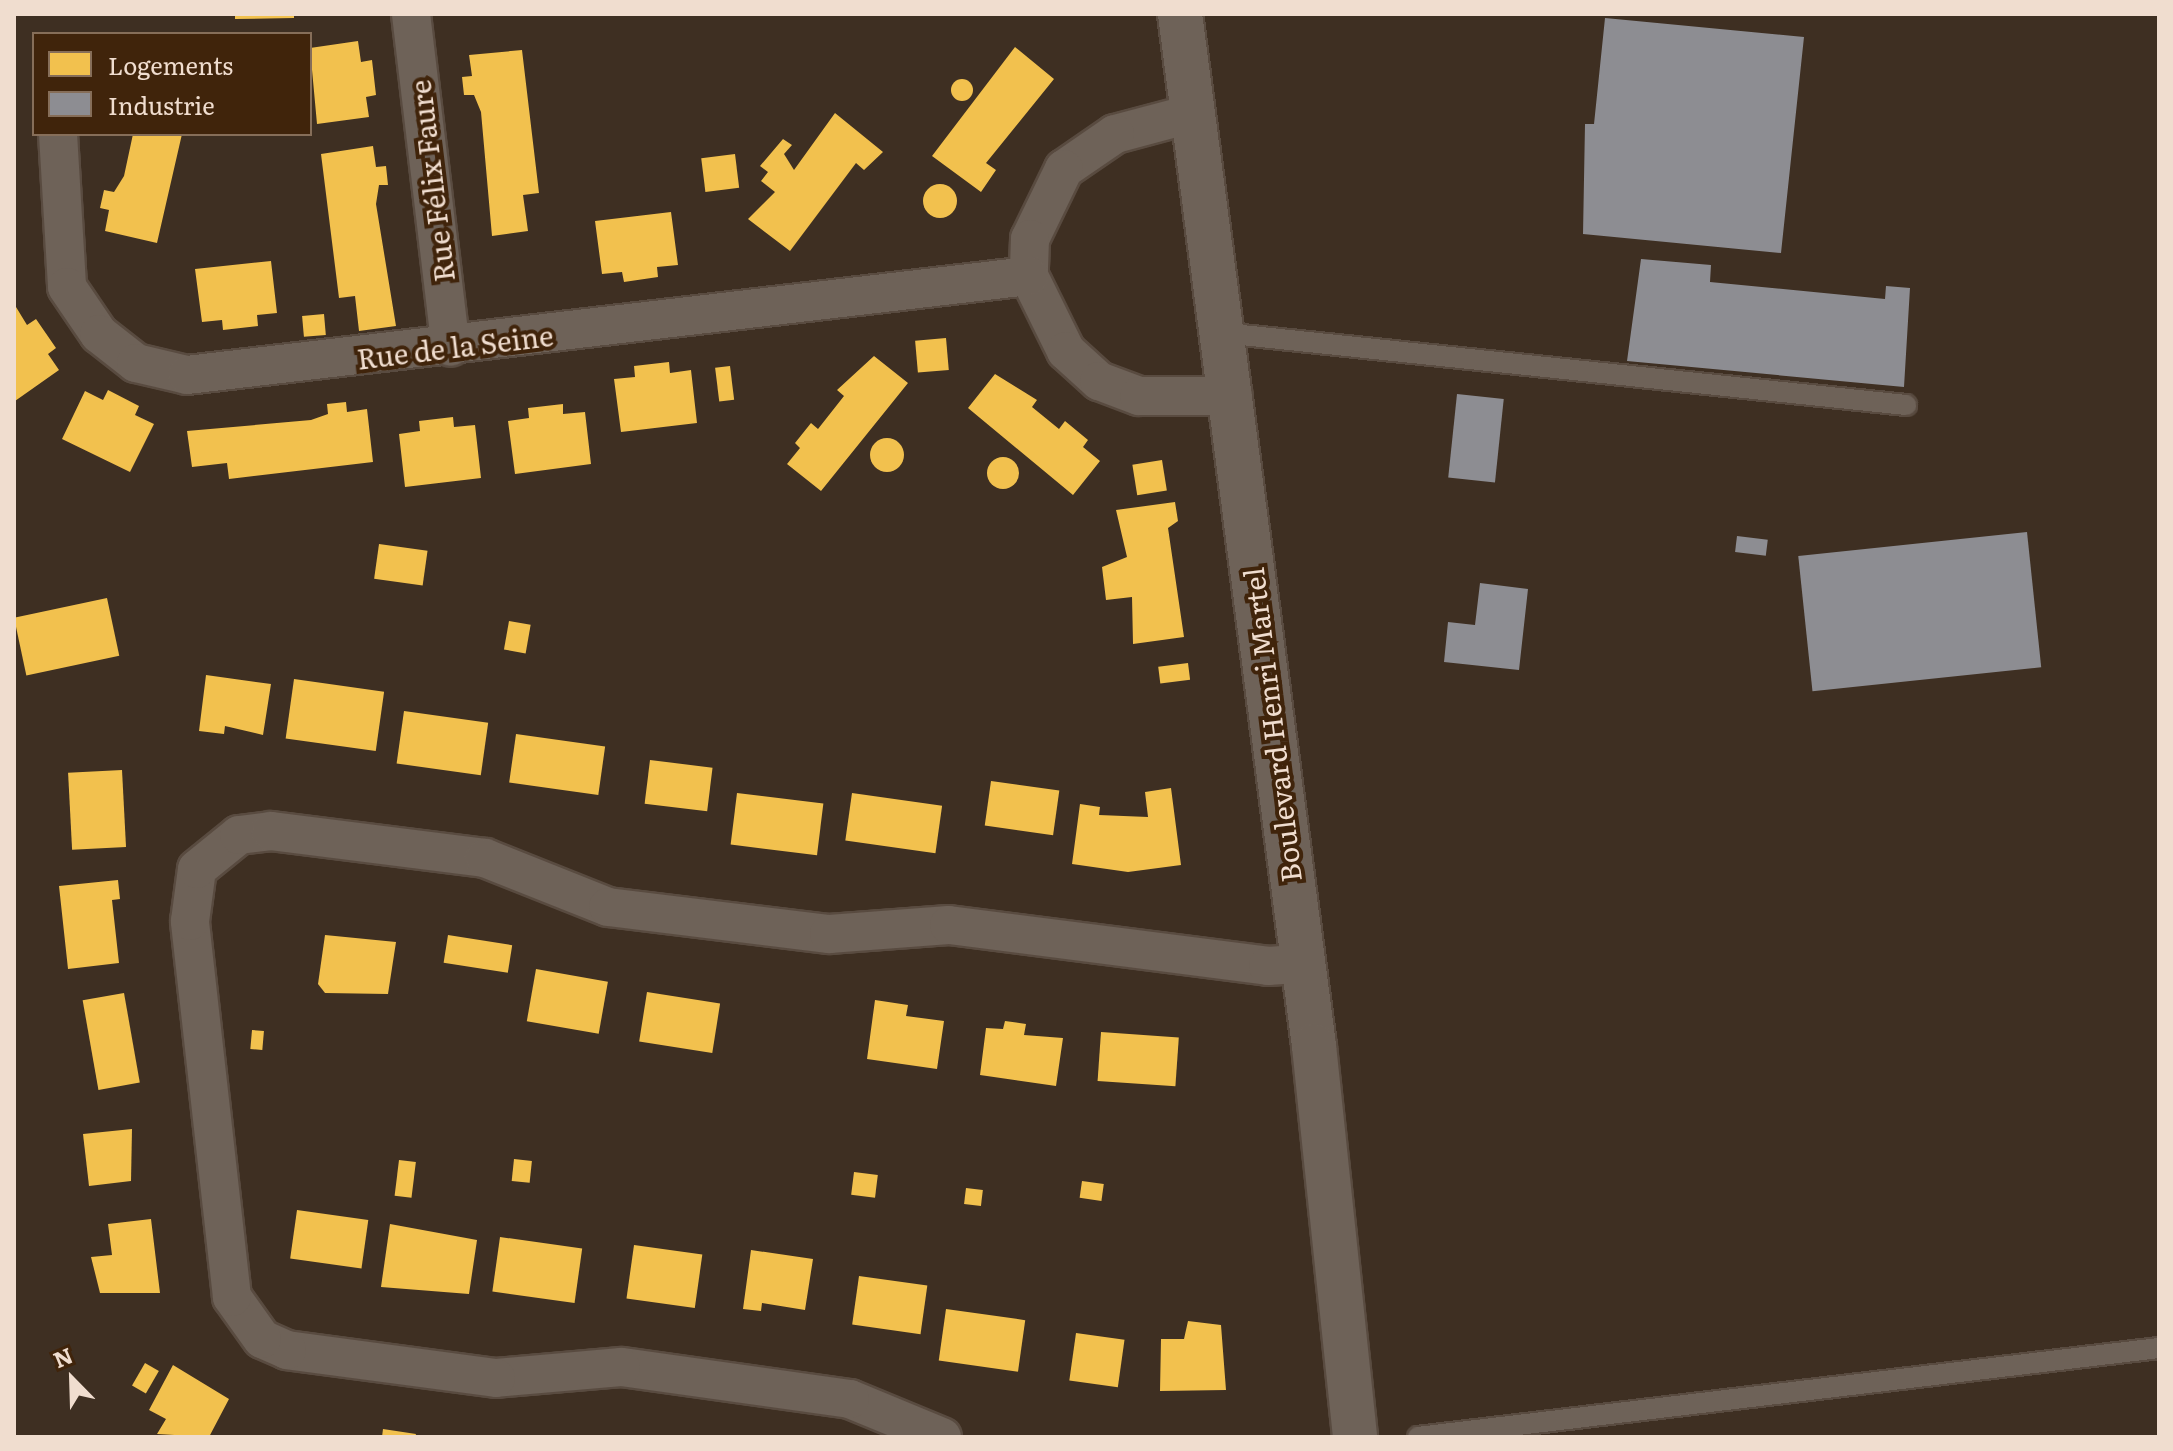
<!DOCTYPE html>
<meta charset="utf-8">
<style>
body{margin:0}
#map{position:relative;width:2173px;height:1451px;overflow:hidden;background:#3e2f22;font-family:Literata,serif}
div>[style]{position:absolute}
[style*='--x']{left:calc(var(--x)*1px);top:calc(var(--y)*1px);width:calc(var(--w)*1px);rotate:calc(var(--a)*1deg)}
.homes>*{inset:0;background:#f2c14e;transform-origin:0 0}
.round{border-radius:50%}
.industry>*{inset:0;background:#8d8d92;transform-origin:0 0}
.roads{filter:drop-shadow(2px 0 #594b40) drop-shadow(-2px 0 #594b40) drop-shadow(0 2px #594b40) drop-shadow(0 -2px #594b40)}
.service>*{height:20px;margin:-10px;padding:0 10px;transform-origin:10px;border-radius:10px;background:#6e6258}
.minor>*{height:38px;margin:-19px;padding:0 19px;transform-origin:19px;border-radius:19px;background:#6e6258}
.tertiary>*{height:44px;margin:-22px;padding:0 22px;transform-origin:22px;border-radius:22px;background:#6e6258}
span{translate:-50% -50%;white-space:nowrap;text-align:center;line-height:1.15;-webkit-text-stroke:8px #40240b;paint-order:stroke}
.street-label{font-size:28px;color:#f0ddcf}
.frame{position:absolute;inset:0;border:16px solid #f0ddcf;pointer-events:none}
.legend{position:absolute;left:32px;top:32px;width:280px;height:104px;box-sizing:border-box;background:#40240b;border:2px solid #866e59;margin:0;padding:10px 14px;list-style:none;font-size:24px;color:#f0ddcf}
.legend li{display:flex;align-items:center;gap:16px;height:40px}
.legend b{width:40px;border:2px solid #866e59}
.north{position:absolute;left:32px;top:1339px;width:80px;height:80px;-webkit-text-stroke:6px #40240b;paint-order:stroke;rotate:337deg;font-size:22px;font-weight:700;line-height:32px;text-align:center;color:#f0ddcf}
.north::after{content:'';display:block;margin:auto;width:28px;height:36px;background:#f0ddcf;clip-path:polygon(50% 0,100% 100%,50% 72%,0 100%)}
</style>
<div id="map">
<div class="homes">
<div style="clip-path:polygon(235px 14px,294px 14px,294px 18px,235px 19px)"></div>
<div style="clip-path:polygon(358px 41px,361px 62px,372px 60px,376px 95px,366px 97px,369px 117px,317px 124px,310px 48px)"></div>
<div style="clip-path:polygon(1015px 47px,1054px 79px,986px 163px,996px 170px,981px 192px,932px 156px)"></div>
<div style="clip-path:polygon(522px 50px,539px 193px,523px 195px,528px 231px,492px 236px,481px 112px,474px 95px,464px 95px,462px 77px,472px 76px,469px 55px)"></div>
<div class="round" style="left:951px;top:79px;width:22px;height:22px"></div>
<div style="clip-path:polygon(835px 113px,883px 152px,864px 170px,856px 163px,790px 251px,748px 219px,775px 192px,761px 181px,768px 172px,760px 166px,783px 139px,792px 145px,784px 154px,794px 170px)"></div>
<div style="clip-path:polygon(133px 134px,182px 134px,157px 243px,105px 231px,109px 210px,100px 208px,104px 190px,114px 192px,124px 176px)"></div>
<div style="clip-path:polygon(373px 146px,376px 167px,386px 166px,388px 185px,379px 185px,376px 204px,396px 326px,359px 331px,355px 296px,339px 298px,321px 154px)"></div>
<div style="left:735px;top:154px;width:34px;height:34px;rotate:83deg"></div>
<div class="round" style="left:923px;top:184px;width:34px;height:34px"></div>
<div style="clip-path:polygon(671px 212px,678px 265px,657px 267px,658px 277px,624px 282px,622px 272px,602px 274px,595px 221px)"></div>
<div style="clip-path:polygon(271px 261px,277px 313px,257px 315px,258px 326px,223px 330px,222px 320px,202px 322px,195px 269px)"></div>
<div style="clip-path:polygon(16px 307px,27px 325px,36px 319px,56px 348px,48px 354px,59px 370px,15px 401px)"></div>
<div style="left:324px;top:314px;width:21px;height:22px;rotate:85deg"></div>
<div style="left:946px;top:338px;width:32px;height:31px;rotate:85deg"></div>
<div style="clip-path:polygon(874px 356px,908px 383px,821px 491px,787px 464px,800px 448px,795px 443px,811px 423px,818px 429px,844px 396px,837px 390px)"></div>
<div style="clip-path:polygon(669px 362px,670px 373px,691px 370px,697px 423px,621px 432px,614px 379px,635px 377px,634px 366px)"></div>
<div style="left:730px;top:366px;width:34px;height:15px;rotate:83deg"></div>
<div style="clip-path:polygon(995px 374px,1037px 400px,1032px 407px,1059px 429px,1065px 421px,1088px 440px,1083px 447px,1100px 461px,1073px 495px,968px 408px)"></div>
<div style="clip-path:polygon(108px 390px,139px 406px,135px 415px,154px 424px,130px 472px,62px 439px,85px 391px,103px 400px)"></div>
<div style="clip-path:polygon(346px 402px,347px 412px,367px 409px,373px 462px,229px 479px,227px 463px,192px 467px,187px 431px,311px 420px,328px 414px,327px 404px)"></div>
<div style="clip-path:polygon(563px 404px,563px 414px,585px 412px,591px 464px,515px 474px,508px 421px,529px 418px,528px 408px)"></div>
<div style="clip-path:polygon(453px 417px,454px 427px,475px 425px,481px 478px,405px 487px,399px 434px,420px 431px,419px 421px)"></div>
<div class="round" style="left:870px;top:438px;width:34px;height:34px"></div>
<div class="round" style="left:987px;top:457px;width:32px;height:32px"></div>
<div style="left:1162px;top:460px;width:31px;height:30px;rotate:81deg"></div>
<div style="clip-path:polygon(1175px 502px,1178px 521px,1168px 528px,1184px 637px,1133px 644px,1132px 597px,1106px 600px,1102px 567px,1127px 557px,1116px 510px)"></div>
<div style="left:379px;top:544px;width:49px;height:35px;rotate:8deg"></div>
<div style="left:107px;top:598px;width:59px;height:95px;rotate:78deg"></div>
<div style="left:509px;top:621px;width:22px;height:29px;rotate:10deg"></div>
<div style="left:1188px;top:663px;width:17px;height:30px;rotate:83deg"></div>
<div style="clip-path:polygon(206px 675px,271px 684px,263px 735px,225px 726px,224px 734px,199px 731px)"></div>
<div style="left:294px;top:679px;width:91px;height:60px;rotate:8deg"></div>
<div style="left:404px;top:711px;width:85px;height:53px;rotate:8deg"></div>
<div style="left:516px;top:734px;width:90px;height:49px;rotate:8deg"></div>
<div style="left:650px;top:760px;width:63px;height:44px;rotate:7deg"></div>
<div style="left:122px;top:770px;width:77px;height:54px;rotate:87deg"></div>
<div style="left:991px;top:781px;width:69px;height:45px;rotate:8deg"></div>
<div style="clip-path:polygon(1171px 788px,1181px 865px,1128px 872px,1072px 864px,1080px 804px,1100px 807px,1099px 815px,1148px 817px,1145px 792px)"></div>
<div style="left:737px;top:793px;width:87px;height:52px;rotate:7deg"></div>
<div style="left:852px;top:793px;width:91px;height:48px;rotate:8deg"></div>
<div style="clip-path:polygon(118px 880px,120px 899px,112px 900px,119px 963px,68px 969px,59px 886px)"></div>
<div style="clip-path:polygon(325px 935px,396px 942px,388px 994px,325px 993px,318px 984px)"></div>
<div style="left:448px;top:935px;width:65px;height:28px;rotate:9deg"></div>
<div style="left:536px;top:969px;width:73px;height:53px;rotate:10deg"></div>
<div style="left:647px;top:992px;width:74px;height:50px;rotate:9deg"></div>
<div style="left:124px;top:993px;width:91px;height:42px;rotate:80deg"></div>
<div style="clip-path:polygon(875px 1000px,908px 1005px,906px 1016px,944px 1021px,937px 1069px,867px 1059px)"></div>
<div style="clip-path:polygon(1005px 1021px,1026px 1024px,1024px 1035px,1063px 1038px,1056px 1086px,980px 1075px,986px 1028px,1003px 1029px)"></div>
<div style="left:252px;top:1030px;width:12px;height:19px;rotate:5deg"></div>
<div style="left:1101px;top:1032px;width:78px;height:49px;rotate:4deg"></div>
<div style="clip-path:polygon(132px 1129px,131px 1181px,89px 1186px,83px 1134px)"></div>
<div style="left:514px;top:1159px;width:18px;height:22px;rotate:6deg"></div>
<div style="left:399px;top:1160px;width:17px;height:36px;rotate:7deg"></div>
<div style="left:854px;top:1172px;width:24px;height:23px;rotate:7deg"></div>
<div style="left:1082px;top:1181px;width:22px;height:17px;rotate:8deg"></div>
<div style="left:966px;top:1188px;width:17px;height:16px;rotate:7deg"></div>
<div style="left:297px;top:1210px;width:72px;height:49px;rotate:8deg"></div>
<div style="clip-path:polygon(151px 1219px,160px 1293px,100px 1293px,91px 1257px,112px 1255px,108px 1224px)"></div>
<div style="clip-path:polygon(390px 1224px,477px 1240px,469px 1294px,381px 1287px)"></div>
<div style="left:500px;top:1237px;width:83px;height:55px;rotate:8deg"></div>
<div style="left:634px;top:1245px;width:69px;height:54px;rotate:8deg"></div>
<div style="clip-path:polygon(751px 1250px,813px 1259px,805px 1310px,762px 1303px,761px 1311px,743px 1309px)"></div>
<div style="left:859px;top:1276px;width:69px;height:49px;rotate:8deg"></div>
<div style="left:946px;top:1309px;width:80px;height:52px;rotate:8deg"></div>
<div style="clip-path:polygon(1188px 1321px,1221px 1325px,1226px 1390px,1160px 1391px,1161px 1339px,1184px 1339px)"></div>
<div style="left:1076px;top:1333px;width:49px;height:48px;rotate:8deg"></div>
<div style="left:145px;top:1363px;width:16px;height:26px;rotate:30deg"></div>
<div style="clip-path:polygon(173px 1365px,229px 1399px,209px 1437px,157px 1434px,166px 1419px,149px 1410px)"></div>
<div style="clip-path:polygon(383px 1429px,416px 1434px,415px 1437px,382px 1437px)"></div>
</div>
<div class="industry">
<div style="clip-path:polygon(1605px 18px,1804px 37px,1781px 253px,1583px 234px,1585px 124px,1594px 124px)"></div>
<div style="clip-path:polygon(1641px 259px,1711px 265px,1710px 282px,1885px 299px,1886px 286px,1910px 288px,1904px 387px,1627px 361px)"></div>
<div style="left:1457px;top:394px;width:47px;height:84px;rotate:6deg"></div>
<div style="left:2027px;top:532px;width:136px;height:230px;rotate:84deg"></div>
<div style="left:1737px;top:536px;width:31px;height:16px;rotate:7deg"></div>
<div style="clip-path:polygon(1480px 583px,1528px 589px,1519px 670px,1444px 662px,1448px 622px,1475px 625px)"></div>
</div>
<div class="roads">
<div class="service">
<div style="--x:1223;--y:333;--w:687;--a:6.02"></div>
<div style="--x:1418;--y:1437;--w:746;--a:-6.85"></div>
</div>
<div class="minor">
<div style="--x:411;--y:14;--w:335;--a:83.2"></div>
<div style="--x:1194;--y:113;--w:82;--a:165.1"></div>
<div style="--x:1115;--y:134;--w:62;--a:145.5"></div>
<div style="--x:1064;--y:169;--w:78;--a:115.9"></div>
<div style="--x:1030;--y:239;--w:37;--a:92"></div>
<div style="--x:1029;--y:276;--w:84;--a:63.7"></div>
<div style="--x:1066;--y:351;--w:45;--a:42.3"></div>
<div style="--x:1099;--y:381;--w:43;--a:20.6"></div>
<div style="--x:1139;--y:396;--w:94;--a:0"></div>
<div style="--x:58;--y:134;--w:153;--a:86.6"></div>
<div style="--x:67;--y:287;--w:57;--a:55.8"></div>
<div style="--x:99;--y:334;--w:47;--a:38.1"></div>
<div style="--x:136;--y:363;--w:52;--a:13.2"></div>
<div style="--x:187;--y:375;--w:848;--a:-6.71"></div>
<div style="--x:942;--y:1437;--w:100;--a:-157.6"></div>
<div style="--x:850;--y:1399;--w:231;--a:-172"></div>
<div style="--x:621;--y:1367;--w:125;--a:175"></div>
<div style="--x:496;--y:1378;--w:211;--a:-172.4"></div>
<div style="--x:287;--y:1350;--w:27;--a:-156"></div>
<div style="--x:262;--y:1339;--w:52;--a:-125.5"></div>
<div style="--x:232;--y:1297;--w:378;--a:-96.4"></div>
<div style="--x:190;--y:921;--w:52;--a:-82.3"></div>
<div style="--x:197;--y:869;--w:54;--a:-39"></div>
<div style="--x:239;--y:835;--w:32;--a:-7"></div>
<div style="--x:271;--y:831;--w:216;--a:7.2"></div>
<div style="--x:485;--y:858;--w:132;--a:21.7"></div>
<div style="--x:608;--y:907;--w:223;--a:7"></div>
<div style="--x:829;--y:934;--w:120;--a:-4.3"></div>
<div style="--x:949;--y:925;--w:322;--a:7.3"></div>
<div style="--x:1268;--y:966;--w:32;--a:-4"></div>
</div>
<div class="tertiary">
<div style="--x:1180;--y:14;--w:1041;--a:82.6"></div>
<div style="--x:1314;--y:1046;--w:393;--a:84"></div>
</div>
</div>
<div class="street-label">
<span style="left:431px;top:181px;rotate:-97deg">Rue Félix Faure</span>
<span style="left:455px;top:346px;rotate:-7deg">Rue de la Seine</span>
<span style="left:1271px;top:725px;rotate:-97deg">Boulevard Henri Martel</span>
</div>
<div class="frame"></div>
<ul class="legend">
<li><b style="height:22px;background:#f2c14e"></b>Logements</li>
<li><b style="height:22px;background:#8d8d92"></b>Industrie</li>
</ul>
<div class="north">N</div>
</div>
